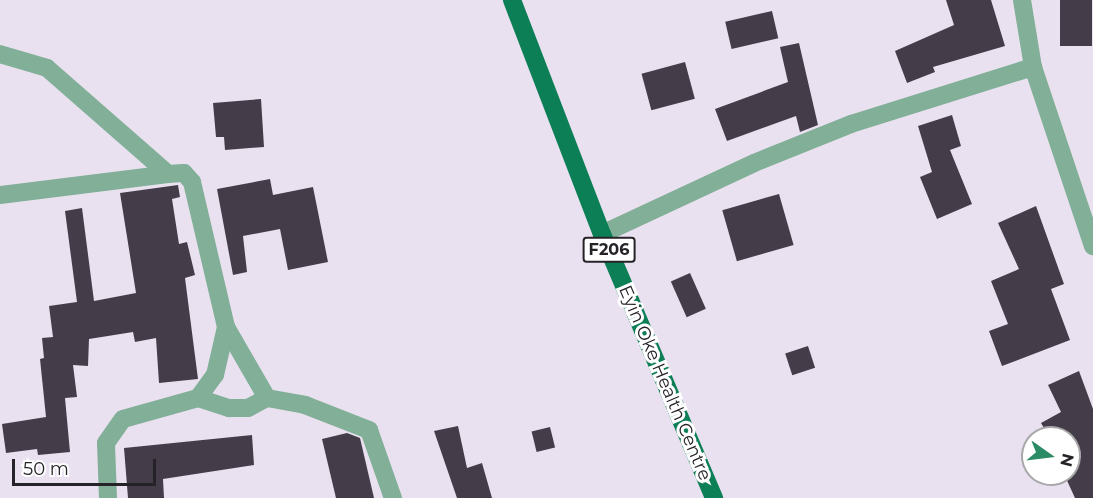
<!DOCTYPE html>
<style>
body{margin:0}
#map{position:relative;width:1093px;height:498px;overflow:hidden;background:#eae1f0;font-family:Montserrat,sans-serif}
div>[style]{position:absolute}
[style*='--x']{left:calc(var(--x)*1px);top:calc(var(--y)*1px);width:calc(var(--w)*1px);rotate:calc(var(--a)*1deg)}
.building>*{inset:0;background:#443d49;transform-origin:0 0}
.street>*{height:18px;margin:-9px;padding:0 9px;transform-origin:9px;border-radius:9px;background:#81af97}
.primary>*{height:18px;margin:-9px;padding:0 9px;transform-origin:9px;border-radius:9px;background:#0d7f57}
span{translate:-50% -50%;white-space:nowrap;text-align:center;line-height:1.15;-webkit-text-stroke:6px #fff;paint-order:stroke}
.shield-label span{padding:2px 4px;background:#fff;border:2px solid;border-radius:4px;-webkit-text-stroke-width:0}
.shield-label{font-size:16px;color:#262328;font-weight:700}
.street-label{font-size:18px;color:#262328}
.north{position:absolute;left:1021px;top:426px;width:60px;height:60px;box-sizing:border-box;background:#fff;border:2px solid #a8a7a9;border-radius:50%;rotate:104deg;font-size:16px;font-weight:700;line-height:24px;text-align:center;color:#262328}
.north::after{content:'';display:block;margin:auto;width:21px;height:27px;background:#2b8b64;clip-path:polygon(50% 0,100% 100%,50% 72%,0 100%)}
.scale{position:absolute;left:12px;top:459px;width:144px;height:27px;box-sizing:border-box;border:3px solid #262328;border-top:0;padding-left:8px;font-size:18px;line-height:21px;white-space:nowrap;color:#262328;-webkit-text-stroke:4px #fff;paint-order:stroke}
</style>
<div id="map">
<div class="building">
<div style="clip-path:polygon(946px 0,991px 0,1005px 46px,933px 67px,935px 72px,907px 83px,895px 51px,954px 25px)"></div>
<div style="left:1060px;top:0;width:32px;height:46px"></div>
<div style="left:772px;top:11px;width:28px;height:48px;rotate:77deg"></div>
<div style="clip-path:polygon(799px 43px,818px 125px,800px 132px,796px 116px,727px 141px,715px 109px,788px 82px,780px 47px)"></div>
<div style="left:685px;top:62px;width:38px;height:45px;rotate:75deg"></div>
<div style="clip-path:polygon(261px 99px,264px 147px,225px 150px,224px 137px,216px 137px,213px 103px)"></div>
<div style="clip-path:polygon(952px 115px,961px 146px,950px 150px,972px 204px,937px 219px,920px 177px,932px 172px,918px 126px)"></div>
<div style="clip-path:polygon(270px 179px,273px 195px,313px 187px,328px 262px,288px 270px,280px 229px,243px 236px,247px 272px,233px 275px,217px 189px)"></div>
<div style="clip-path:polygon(178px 185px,180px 197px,172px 199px,179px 244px,187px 242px,195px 275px,185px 278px,198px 379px,159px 383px,156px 338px,135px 342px,133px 332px,89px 339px,88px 366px,73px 365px,77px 397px,65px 398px,70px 452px,38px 455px,37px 449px,6px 453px,2px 424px,46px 417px,40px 359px,44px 358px,42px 338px,53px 337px,49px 306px,77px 302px,65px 211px,82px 208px,94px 301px,136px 293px,120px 193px)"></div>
<div style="left:779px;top:194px;width:53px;height:59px;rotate:74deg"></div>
<div style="clip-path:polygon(1036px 206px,1064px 284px,1051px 289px,1070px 340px,1002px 366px,989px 331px,1008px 324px,991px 281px,1019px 269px,998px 223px)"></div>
<div style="left:690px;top:273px;width:39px;height:21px;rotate:66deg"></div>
<div style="left:808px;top:346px;width:23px;height:24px;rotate:72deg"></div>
<div style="clip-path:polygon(1079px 371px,1093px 409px,1093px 498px,1075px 498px,1064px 474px,1069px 474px,1069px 438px,1050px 438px,1041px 423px,1061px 412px,1048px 385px)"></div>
<div style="clip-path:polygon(458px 426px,467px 468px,482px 463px,492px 498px,457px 498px,434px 431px)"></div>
<div style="left:550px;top:427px;width:21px;height:19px;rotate:76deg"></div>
<div style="clip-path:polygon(347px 433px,360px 438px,374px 498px,336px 498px,322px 439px)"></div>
<div style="clip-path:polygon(252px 435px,254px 465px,163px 479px,164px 498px,128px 498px,124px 448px)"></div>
</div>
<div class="street">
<div style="--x:1022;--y:0;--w:68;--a:80.7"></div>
<div style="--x:1033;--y:67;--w:189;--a:71.5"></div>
<div style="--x:0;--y:54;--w:49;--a:16.6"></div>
<div style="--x:47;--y:68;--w:161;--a:41.2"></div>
<div style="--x:168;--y:174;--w:16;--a:-4"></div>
<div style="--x:184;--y:173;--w:12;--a:48"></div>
<div style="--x:192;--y:182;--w:149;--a:76.8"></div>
<div style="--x:226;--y:327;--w:82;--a:60"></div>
<div style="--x:0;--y:195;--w:169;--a:-7.1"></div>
<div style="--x:602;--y:234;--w:168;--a:-25"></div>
<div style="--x:754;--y:163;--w:105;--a:-21.9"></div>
<div style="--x:851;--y:124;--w:191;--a:-17.4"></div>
<div style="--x:198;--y:398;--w:29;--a:-54"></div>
<div style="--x:215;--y:375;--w:49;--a:-77.1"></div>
<div style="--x:108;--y:498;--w:55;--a:-92.1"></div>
<div style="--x:106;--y:443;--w:29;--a:-55"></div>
<div style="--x:123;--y:419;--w:78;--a:-15.6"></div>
<div style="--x:198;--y:398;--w:33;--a:18"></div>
<div style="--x:229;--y:408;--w:19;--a:0"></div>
<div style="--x:248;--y:408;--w:21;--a:-28"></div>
<div style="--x:267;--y:398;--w:39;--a:10"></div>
<div style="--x:305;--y:405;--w:69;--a:21.3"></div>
<div style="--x:369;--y:430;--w:72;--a:70.6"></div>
</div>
<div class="primary">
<div style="--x:512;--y:0;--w:251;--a:69"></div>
<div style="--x:602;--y:234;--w:287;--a:67"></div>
</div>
<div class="shield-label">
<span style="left:609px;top:250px">F206</span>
</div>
<div class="street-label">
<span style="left:665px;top:383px;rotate:67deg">Eyin Oke Health Centre</span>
</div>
<div class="north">N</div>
<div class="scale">50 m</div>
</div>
